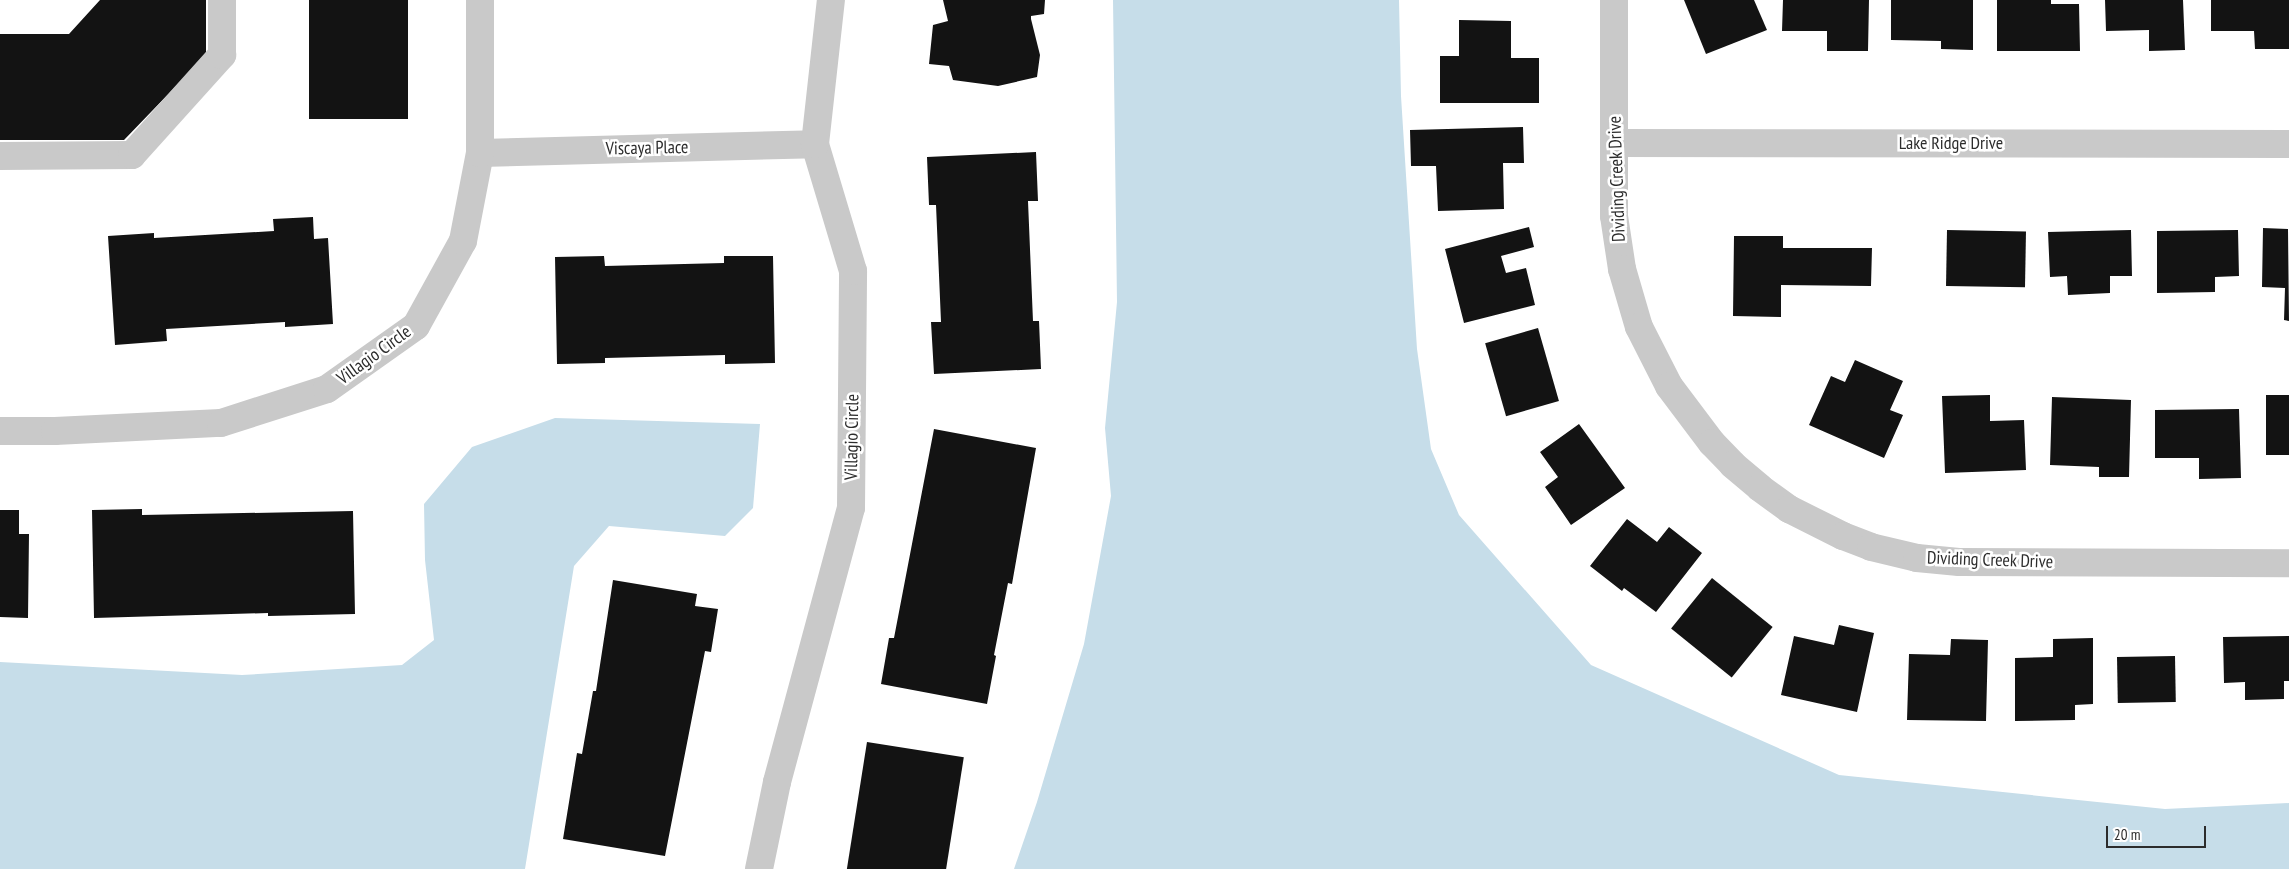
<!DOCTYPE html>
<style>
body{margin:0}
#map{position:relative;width:2289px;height:869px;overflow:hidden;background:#fff;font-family:"PT Sans Narrow",sans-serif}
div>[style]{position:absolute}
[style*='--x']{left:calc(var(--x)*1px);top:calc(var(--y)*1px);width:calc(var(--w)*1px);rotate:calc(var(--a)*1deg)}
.water>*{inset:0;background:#c6dde9}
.building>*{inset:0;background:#131313;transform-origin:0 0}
.minor>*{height:28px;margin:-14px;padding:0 14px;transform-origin:14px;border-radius:14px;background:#c9c9c9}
span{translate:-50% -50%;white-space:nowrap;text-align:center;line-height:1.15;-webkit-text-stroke:5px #fff;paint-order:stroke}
.street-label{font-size:18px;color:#2c2c2c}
.scale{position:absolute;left:2106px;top:826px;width:100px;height:22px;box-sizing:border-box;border:2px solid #2c2c2c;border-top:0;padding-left:6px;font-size:15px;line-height:18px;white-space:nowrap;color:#2c2c2c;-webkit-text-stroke:4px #fff;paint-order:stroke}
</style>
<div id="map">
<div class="water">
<div style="clip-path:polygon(1113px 0,1399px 0,1401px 96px,1417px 349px,1431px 449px,1459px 515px,1591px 665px,1839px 775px,2165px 809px,2289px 803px,2289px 869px,1014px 869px,1037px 802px,1084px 644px,1111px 496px,1105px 428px,1117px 302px)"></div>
<div style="clip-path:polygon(555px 418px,760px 424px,753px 508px,725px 536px,609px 526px,574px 566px,525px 869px,0 869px,0 662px,242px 675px,402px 665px,434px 640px,425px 560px,424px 504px,472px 447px)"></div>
</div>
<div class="building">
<div style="clip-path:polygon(100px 0,206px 0,206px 55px,124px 140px,0 140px,0 34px,69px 34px)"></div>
<div style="left:309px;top:0;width:99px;height:119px"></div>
<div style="clip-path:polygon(943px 0,1045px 0,1044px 14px,1031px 16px,1031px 19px,1040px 55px,1037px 77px,998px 86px,953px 80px,949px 66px,929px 64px,933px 25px,948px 21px)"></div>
<div style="clip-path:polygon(1684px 0,1754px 0,1767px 30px,1706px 54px)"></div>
<div style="clip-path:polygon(1783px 0,1869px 0,1868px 51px,1827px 51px,1827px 31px,1782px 31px)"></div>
<div style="clip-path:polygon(1891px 0,1973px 0,1973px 50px,1941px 49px,1941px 41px,1891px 40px)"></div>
<div style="clip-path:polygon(1997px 0,2051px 0,2051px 4px,2079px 4px,2080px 51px,1997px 51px)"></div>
<div style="clip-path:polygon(2105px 0,2183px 0,2185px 50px,2149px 51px,2149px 30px,2106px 31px)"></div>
<div style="clip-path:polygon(2211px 0,2289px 0,2289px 49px,2255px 49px,2254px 31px,2211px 31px)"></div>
<div style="clip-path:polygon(1459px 20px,1511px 21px,1511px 58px,1539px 58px,1539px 103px,1440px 103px,1440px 56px,1459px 56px)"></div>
<div style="clip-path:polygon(1523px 127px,1524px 163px,1503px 163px,1504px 209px,1438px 211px,1436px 166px,1411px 166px,1410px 130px)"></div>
<div style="clip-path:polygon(1036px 152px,1038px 201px,1028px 201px,1033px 321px,1039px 321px,1041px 369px,934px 374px,931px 322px,941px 322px,936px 205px,929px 205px,927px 157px)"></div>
<div style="clip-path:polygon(313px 217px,314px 239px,328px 238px,333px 324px,285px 327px,285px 322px,166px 329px,167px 341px,115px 345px,108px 236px,154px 233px,154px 238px,274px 231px,273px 219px)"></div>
<div style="clip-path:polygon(1529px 227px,1534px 247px,1501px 256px,1506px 273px,1526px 268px,1535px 305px,1464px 323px,1445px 249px)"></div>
<div style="clip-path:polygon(2263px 228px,2288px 229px,2289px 321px,2284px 320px,2285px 288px,2262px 287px)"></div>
<div style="left:1947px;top:230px;width:79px;height:56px;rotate:1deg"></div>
<div style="clip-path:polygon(2131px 230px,2132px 276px,2110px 276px,2110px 293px,2068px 295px,2067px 276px,2050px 277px,2048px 232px)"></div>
<div style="clip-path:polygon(2238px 230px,2239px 276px,2215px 277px,2215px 292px,2157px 293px,2157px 231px)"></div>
<div style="clip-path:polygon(1734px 236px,1783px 236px,1783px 248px,1872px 248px,1871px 286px,1781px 285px,1781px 317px,1733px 316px)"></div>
<div style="clip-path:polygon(604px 256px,605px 266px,724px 263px,724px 256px,773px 256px,775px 363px,725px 364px,725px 355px,605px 358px,605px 363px,557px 364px,555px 257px)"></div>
<div style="left:1538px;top:328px;width:76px;height:55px;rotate:74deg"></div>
<div style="clip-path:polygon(1855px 360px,1903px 381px,1890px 410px,1903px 415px,1884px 458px,1809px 425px,1831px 376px,1845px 382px)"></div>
<div style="clip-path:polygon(1990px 395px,1990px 421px,2024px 420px,2026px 470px,1945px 473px,1942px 396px)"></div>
<div style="left:2266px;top:395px;width:23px;height:60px"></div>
<div style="clip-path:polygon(2052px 397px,2131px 400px,2129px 477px,2099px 477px,2099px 467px,2050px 465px)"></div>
<div style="clip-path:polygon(2239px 409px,2241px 478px,2199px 479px,2199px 458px,2155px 458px,2155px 410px)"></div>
<div style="clip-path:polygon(1579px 424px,1625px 488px,1571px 525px,1545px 487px,1558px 477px,1540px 452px)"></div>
<div style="clip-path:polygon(934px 429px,1036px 448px,1012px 584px,1008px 583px,994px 655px,996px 656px,987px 704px,881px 684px,889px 638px,894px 638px)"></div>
<div style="clip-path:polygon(142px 509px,142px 515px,353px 511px,355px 614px,268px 616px,268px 613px,94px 618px,92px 510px)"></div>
<div style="clip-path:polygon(0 510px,19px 510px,19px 534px,29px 534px,28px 618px,0 617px)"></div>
<div style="clip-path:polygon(1627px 519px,1657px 542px,1669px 527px,1702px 553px,1656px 612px,1624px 588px,1622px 591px,1590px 566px)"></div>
<div style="left:1712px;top:578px;width:78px;height:65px;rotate:39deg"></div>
<div style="clip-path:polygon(613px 580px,697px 594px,695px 606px,718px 609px,711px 652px,705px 651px,665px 856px,563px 839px,577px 753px,582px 754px,593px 691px,596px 691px)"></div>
<div style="clip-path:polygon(1839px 625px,1874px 633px,1857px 712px,1781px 695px,1794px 636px,1834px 645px)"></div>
<div style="clip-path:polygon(2289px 636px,2289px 681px,2284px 681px,2284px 699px,2245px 700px,2245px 682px,2224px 683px,2223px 637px)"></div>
<div style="clip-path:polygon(2093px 638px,2093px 704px,2075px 705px,2075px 720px,2015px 721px,2015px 658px,2053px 657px,2053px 639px)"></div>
<div style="clip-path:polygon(1951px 639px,1988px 640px,1986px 721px,1907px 720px,1909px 654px,1950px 655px)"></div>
<div style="left:2175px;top:656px;width:46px;height:58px;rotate:89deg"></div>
<div style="left:867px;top:742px;width:98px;height:129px;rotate:9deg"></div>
</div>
<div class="minor">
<div style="--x:1614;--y:0;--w:216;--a:90"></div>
<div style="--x:1614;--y:216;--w:54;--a:81.4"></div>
<div style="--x:1622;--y:269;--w:60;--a:73.7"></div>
<div style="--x:1639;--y:327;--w:66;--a:63"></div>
<div style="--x:1669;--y:386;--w:71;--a:53"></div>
<div style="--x:1712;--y:443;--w:30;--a:46"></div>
<div style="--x:1733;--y:465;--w:35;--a:40"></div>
<div style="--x:1760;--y:488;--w:36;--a:36"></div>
<div style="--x:1789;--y:509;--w:60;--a:26.6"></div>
<div style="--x:1843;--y:536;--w:30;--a:21"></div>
<div style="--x:1871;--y:547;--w:47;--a:13.4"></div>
<div style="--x:1917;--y:558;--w:42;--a:5.4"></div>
<div style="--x:1959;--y:562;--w:330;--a:0.2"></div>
<div style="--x:1614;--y:143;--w:675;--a:0.08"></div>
<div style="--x:480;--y:153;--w:335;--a:-1.5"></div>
<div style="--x:0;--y:156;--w:132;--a:-0.4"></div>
<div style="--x:132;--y:155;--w:135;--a:-48"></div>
<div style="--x:222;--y:55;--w:55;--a:-90"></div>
<div style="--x:0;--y:431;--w:55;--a:0"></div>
<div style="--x:55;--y:431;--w:166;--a:-2.8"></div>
<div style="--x:221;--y:423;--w:111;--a:-17.8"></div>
<div style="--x:327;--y:389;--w:109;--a:-35.3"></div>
<div style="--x:416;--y:326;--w:97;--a:-61.1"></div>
<div style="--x:463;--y:241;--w:90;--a:-79.1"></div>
<div style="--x:480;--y:153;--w:153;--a:-90"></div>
<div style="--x:759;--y:869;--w:89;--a:-78.3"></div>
<div style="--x:777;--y:782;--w:284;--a:-74.9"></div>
<div style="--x:851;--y:508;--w:237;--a:-89.5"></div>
<div style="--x:853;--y:271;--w:133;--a:-106.7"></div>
<div style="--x:815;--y:144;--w:145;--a:-83.7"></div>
</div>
<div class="street-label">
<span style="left:1951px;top:143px">Lake Ridge Drive</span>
<span style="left:647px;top:148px;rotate:-1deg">Viscaya Place</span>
<span style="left:1617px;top:179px;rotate:-92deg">Dividing Creek Drive</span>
<span style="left:374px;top:355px;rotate:-36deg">Villagio Circle</span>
<span style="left:852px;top:437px;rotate:-89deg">Villagio Circle</span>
<span style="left:1990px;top:560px;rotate:2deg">Dividing Creek Drive</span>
</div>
<div class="scale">20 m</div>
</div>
